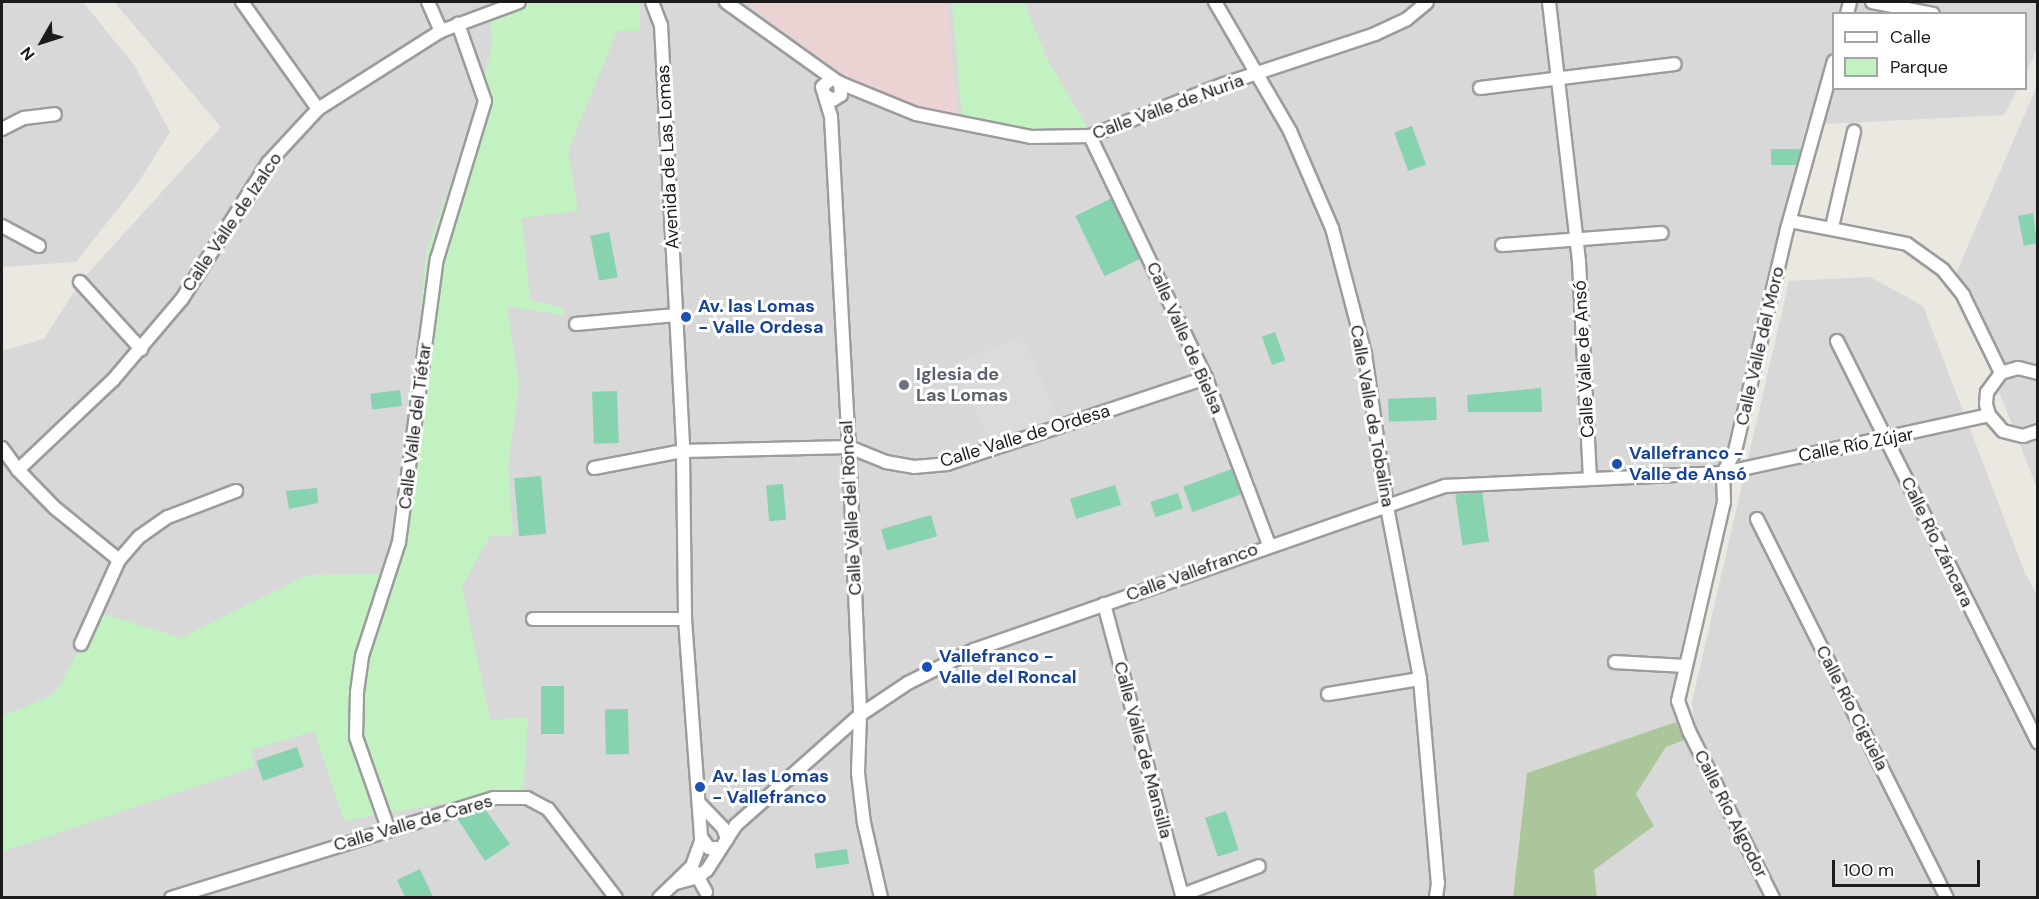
<!DOCTYPE html>
<meta charset="utf-8">
<style>
body{margin:0}
#map{position:relative;width:2039px;height:899px;overflow:hidden;background:#ebe7e1;font-family:"DM Sans",sans-serif}
div>[style]{position:absolute}
[style*='--x']{left:calc(var(--x)*1px);top:calc(var(--y)*1px);width:calc(var(--w)*1px);rotate:calc(var(--a)*1deg)}
.residential>*{inset:0;background:#d9d8d8}
.commercial>*{inset:0;background:#ebd2d3}
.forest>*{inset:0;background:#abc69a}
.park>*{inset:0;background:#c2f2c1}
.pitch>*{inset:0;background:#87d2af;transform-origin:0 0}
.parking>*{inset:0;background:#dbdbdb;transform-origin:0 0}
.roads{filter:drop-shadow(2px 0 #9c9c9c) drop-shadow(-2px 0 #9c9c9c) drop-shadow(0 2px #9c9c9c) drop-shadow(0 -2px #9c9c9c)}
.minor>*{height:12px;margin:-6px;padding:0 6px;transform-origin:6px;border-radius:6px;background:#fff}
.dots>*{width:16px;height:16px;translate:-50% -50%;box-sizing:border-box;border:3px solid #fff;border-radius:50%}
span{translate:-50% -50%;white-space:nowrap;text-align:center;line-height:1.15;-webkit-text-stroke:6px #fff;paint-order:stroke}
.street-label{font-size:18px;color:#1b1b1b}
.transit-label{font-size:18px;color:#164399;font-weight:700}
.left{translate:0 -50%;text-align:left}
.worship-label{font-size:18px;color:#5b616d;font-weight:700}
.frame{position:absolute;inset:0;border:3px solid #1b1b1b;pointer-events:none}
.legend{position:absolute;left:1832px;top:12px;width:195px;height:78px;box-sizing:border-box;background:#fff;border:2px solid #a4a4a4;margin:0;padding:8px 10px;list-style:none;font-size:18px;color:#1b1b1b}
.legend li{display:flex;align-items:center;gap:12px;height:30px}
.legend b{width:30px;border:2px solid #a4a4a4}
.north{position:absolute;left:12px;top:12px;width:60px;height:60px;-webkit-text-stroke:4px #fff;paint-order:stroke;rotate:231deg;font-size:16px;font-weight:700;line-height:24px;text-align:center;color:#1b1b1b}
.north::after{content:'';display:block;margin:auto;width:21px;height:27px;background:#1b1b1b;clip-path:polygon(50% 0,100% 100%,50% 72%,0 100%)}
.scale{position:absolute;left:1832px;top:860px;width:148px;height:27px;box-sizing:border-box;border:3px solid #1b1b1b;border-top:0;padding-left:8px;font-size:18px;line-height:21px;white-space:nowrap;color:#1b1b1b;-webkit-text-stroke:4px #fff;paint-order:stroke}
</style>
<div id="map">
<div class="residential">
<div style="clip-path:polygon(2px 2px,83px 2px,134px 65px,170px 132px,138px 183px,76px 262px,2px 267px)"></div>
<div style="clip-path:polygon(114px 2px,2037px 2px,2037px 49px,2026px 73px,2026px 14px,1834px 14px,1834px 88px,2018px 89px,2004px 115px,1806px 125px,1766px 281px,1670px 697px,1676px 722px,1527px 773px,1513px 897px,2px 898px,2px 351px,44px 339px,80px 282px,221px 127px)"></div>
<div style="clip-path:polygon(2037px 86px,2037px 488px,1954px 278px)"></div>
<div style="clip-path:polygon(1870px 277px,1923px 306px,2025px 573px,2037px 595px,2037px 897px,1597px 897px,1594px 870px,1653px 827px,1636px 794px,1666px 747px,1695px 730px,1692px 702px,1789px 281px)"></div>
</div>
<div class="commercial">
<div style="clip-path:polygon(744px 2px,947px 2px,957px 115px,917px 108px,861px 89px)"></div>
</div>
<div class="forest">
<div style="clip-path:polygon(1676px 722px,1684px 740px,1666px 747px,1636px 794px,1654px 826px,1594px 870px,1597px 897px,1513px 897px,1527px 773px)"></div>
</div>
<div class="park">
<div style="clip-path:polygon(507px 2px,640px 2px,640px 31px,617px 31px,568px 151px,578px 211px,522px 218px,530px 300px,564px 308px,563px 315px,507px 306px,519px 387px,508px 466px,513px 535px,490px 536px,462px 586px,490px 720px,528px 717px,523px 796px,489px 795px,344px 821px,314px 731px,251px 750px,254px 767px,2px 852px,2px 716px,55px 694px,79px 649px,84px 652px,104px 614px,181px 638px,308px 575px,385px 574px,407px 470px,426px 252px,473px 119px,492px 47px,490px 5px)"></div>
<div style="clip-path:polygon(952px 2px,1024px 2px,1046px 57px,1087px 127px,1033px 129px,962px 119px)"></div>
</div>
<div class="pitch">
<div style="left:1412px;top:126px;width:41px;height:19px;rotate:70deg"></div>
<div style="left:1771px;top:149px;width:30px;height:16px"></div>
<div style="left:1112px;top:198px;width:67px;height:41px;rotate:64deg"></div>
<div style="clip-path:polygon(2033px 213px,2037px 243px,2024px 246px,2018px 216px)"></div>
<div style="left:609px;top:232px;width:46px;height:19px;rotate:79deg"></div>
<div style="left:1275px;top:332px;width:30px;height:14px;rotate:70deg"></div>
<div style="clip-path:polygon(1541px 388px,1542px 412px,1468px 412px,1467px 395px)"></div>
<div style="left:400px;top:390px;width:16px;height:30px;rotate:83deg"></div>
<div style="left:617px;top:391px;width:52px;height:25px;rotate:88deg"></div>
<div style="left:1436px;top:397px;width:23px;height:48px;rotate:88deg"></div>
<div style="left:1232px;top:469px;width:27px;height:52px;rotate:70deg"></div>
<div style="left:541px;top:476px;width:58px;height:27px;rotate:85deg"></div>
<div style="left:783px;top:484px;width:36px;height:17px;rotate:85deg"></div>
<div style="left:1115px;top:485px;width:21px;height:47px;rotate:73deg"></div>
<div style="clip-path:polygon(317px 488px,318px 503px,289px 509px,286px 491px)"></div>
<div style="left:1482px;top:491px;width:51px;height:27px;rotate:82deg"></div>
<div style="left:1178px;top:493px;width:16px;height:29px;rotate:72deg"></div>
<div style="left:931px;top:515px;width:22px;height:52px;rotate:74deg"></div>
<div style="left:541px;top:686px;width:23px;height:48px"></div>
<div style="left:628px;top:709px;width:45px;height:23px;rotate:89deg"></div>
<div style="left:297px;top:747px;width:21px;height:43px;rotate:71deg"></div>
<div style="clip-path:polygon(485px 809px,510px 844px,485px 861px,453px 812px)"></div>
<div style="left:1226px;top:811px;width:41px;height:22px;rotate:72deg"></div>
<div style="left:847px;top:849px;width:15px;height:33px;rotate:82deg"></div>
<div style="clip-path:polygon(420px 869px,433px 897px,405px 897px,397px 880px)"></div>
</div>
<div class="parking">
<div style="left:1022px;top:335px;width:90px;height:74px;rotate:66deg"></div>
</div>
<div class="roads">
<div class="minor">
<div style="--x:242;--y:2;--w:131;--a:54.6"></div>
<div style="--x:428;--y:2;--w:32;--a:66"></div>
<div style="--x:652;--y:2;--w:25;--a:69"></div>
<div style="--x:661;--y:25;--w:427;--a:87"></div>
<div style="--x:683;--y:451;--w:168;--a:89.3"></div>
<div style="--x:685;--y:619;--w:219;--a:85.8"></div>
<div style="--x:701;--y:837;--w:14;--a:54"></div>
<div style="--x:709;--y:848;--w:10;--a:0"></div>
<div style="--x:726;--y:2;--w:130;--a:35.6"></div>
<div style="--x:1215;--y:2;--w:149;--a:59.8"></div>
<div style="--x:1290;--y:131;--w:106;--a:66.6"></div>
<div style="--x:1332;--y:228;--w:130;--a:75.3"></div>
<div style="--x:1365;--y:354;--w:155;--a:81.8"></div>
<div style="--x:1387;--y:507;--w:175;--a:79.1"></div>
<div style="--x:1420;--y:679;--w:205;--a:85"></div>
<div style="--x:1438;--y:883;--w:15;--a:98"></div>
<div style="--x:1549;--y:2;--w:262;--a:83.4"></div>
<div style="--x:1579;--y:262;--w:216;--a:87.1"></div>
<div style="--x:1872;--y:2;--w:62;--a:11.1"></div>
<div style="--x:1847;--y:14;--w:12;--a:-76"></div>
<div style="--x:840;--y:83;--w:82;--a:22.2"></div>
<div style="--x:916;--y:114;--w:117;--a:11.3"></div>
<div style="--x:1031;--y:137;--w:59;--a:-1"></div>
<div style="--x:1090;--y:136;--w:144;--a:-21.2"></div>
<div style="--x:1224;--y:84;--w:159;--a:-18.3"></div>
<div style="--x:1375;--y:34;--w:35;--a:-25"></div>
<div style="--x:1407;--y:19;--w:26;--a:-40"></div>
<div style="--x:1480;--y:88;--w:196;--a:-7"></div>
<div style="--x:825;--y:95;--w:9;--a:32"></div>
<div style="--x:833;--y:100;--w:9;--a:-32"></div>
<div style="--x:841;--y:95;--w:12;--a:-95"></div>
<div style="--x:840;--y:83;--w:9;--a:-148"></div>
<div style="--x:832;--y:78;--w:13;--a:138"></div>
<div style="--x:822;--y:87;--w:31;--a:73"></div>
<div style="--x:831;--y:117;--w:330;--a:86.9"></div>
<div style="--x:849;--y:447;--w:268;--a:87.6"></div>
<div style="--x:860;--y:715;--w:58;--a:92"></div>
<div style="--x:858;--y:773;--w:50;--a:83.2"></div>
<div style="--x:864;--y:823;--w:77;--a:77.2"></div>
<div style="--x:2;--y:129;--w:25;--a:-27"></div>
<div style="--x:24;--y:118;--w:31;--a:-7"></div>
<div style="--x:1090;--y:136;--w:268;--a:64.4"></div>
<div style="--x:1206;--y:378;--w:178;--a:69.3"></div>
<div style="--x:1790;--y:221;--w:119;--a:11.1"></div>
<div style="--x:1907;--y:244;--w:44;--a:35.8"></div>
<div style="--x:1943;--y:270;--w:32;--a:51"></div>
<div style="--x:1963;--y:295;--w:87;--a:64"></div>
<div style="--x:2;--y:226;--w:42;--a:28.4"></div>
<div style="--x:1832;--y:227;--w:98;--a:-77"></div>
<div style="--x:1502;--y:245;--w:160;--a:-4.3"></div>
<div style="--x:80;--y:282;--w:91;--a:47.7"></div>
<div style="--x:576;--y:324;--w:100;--a:-5.1"></div>
<div style="--x:1837;--y:341;--w:449;--a:63.4"></div>
<div style="--x:2038;--y:373;--w:21;--a:-166"></div>
<div style="--x:2018;--y:368;--w:18;--a:164"></div>
<div style="--x:2001;--y:373;--w:24;--a:126"></div>
<div style="--x:1987;--y:392;--w:12;--a:95"></div>
<div style="--x:1986;--y:404;--w:11;--a:75"></div>
<div style="--x:1989;--y:415;--w:21;--a:49"></div>
<div style="--x:2003;--y:431;--w:21;--a:14"></div>
<div style="--x:2023;--y:436;--w:16;--a:-18"></div>
<div style="--x:2;--y:448;--w:27;--a:54"></div>
<div style="--x:18;--y:470;--w:131;--a:-43.5"></div>
<div style="--x:113;--y:380;--w:106;--a:-49.6"></div>
<div style="--x:182;--y:299;--w:161;--a:-57.7"></div>
<div style="--x:268;--y:163;--w:74;--a:-47.2"></div>
<div style="--x:318;--y:109;--w:146;--a:-32.4"></div>
<div style="--x:441;--y:31;--w:83;--a:-20.4"></div>
<div style="--x:594;--y:468;--w:91;--a:-10.8"></div>
<div style="--x:683;--y:451;--w:166;--a:-1.4"></div>
<div style="--x:849;--y:447;--w:40;--a:22"></div>
<div style="--x:886;--y:462;--w:28;--a:10"></div>
<div style="--x:914;--y:467;--w:33;--a:-5"></div>
<div style="--x:947;--y:464;--w:273;--a:-18.4"></div>
<div style="--x:18;--y:470;--w:53;--a:45.8"></div>
<div style="--x:55;--y:508;--w:82;--a:39.1"></div>
<div style="--x:119;--y:560;--w:30;--a:-49"></div>
<div style="--x:139;--y:537;--w:35;--a:-35"></div>
<div style="--x:168;--y:517;--w:73;--a:-20.9"></div>
<div style="--x:1757;--y:519;--w:424;--a:63.4"></div>
<div style="--x:1104;--y:604;--w:304;--a:75"></div>
<div style="--x:533;--y:619;--w:152;--a:0"></div>
<div style="--x:81;--y:644;--w:92;--a:-65.7"></div>
<div style="--x:1615;--y:662;--w:69;--a:3.3"></div>
<div style="--x:1328;--y:694;--w:93;--a:-9.3"></div>
<div style="--x:699;--y:803;--w:35;--a:46"></div>
<div style="--x:723;--y:828;--w:12;--a:70"></div>
<div style="--x:388;--y:828;--w:96;--a:-109.4"></div>
<div style="--x:356;--y:737;--w:45;--a:-88.7"></div>
<div style="--x:357;--y:692;--w:36;--a:-82"></div>
<div style="--x:362;--y:656;--w:120;--a:-72"></div>
<div style="--x:399;--y:542;--w:286;--a:-82.4"></div>
<div style="--x:437;--y:259;--w:165;--a:-73.1"></div>
<div style="--x:485;--y:101;--w:82;--a:-109.3"></div>
<div style="--x:695;--y:872;--w:23;--a:61"></div>
<div style="--x:676;--y:883;--w:23;--a:-15"></div>
<div style="--x:698;--y:877;--w:11;--a:-38"></div>
<div style="--x:707;--y:870;--w:54;--a:-57.2"></div>
<div style="--x:736;--y:825;--w:166;--a:-41.6"></div>
<div style="--x:860;--y:715;--w:58;--a:-33.7"></div>
<div style="--x:908;--y:683;--w:74;--a:-26.6"></div>
<div style="--x:974;--y:650;--w:499;--a:-19.2"></div>
<div style="--x:1445;--y:486;--w:278;--a:-2.7"></div>
<div style="--x:1723;--y:473;--w:272;--a:-12.3"></div>
<div style="--x:1182;--y:895;--w:82;--a:-20.6"></div>
<div style="--x:171;--y:898;--w:338;--a:-17.2"></div>
<div style="--x:494;--y:798;--w:33;--a:0"></div>
<div style="--x:527;--y:798;--w:24;--a:28"></div>
<div style="--x:548;--y:809;--w:112;--a:52.6"></div>
<div style="--x:659;--y:898;--w:46;--a:-44.1"></div>
<div style="--x:692;--y:866;--w:27;--a:-70"></div>
<div style="--x:1773;--y:898;--w:187;--a:-116.7"></div>
<div style="--x:1689;--y:731;--w:32;--a:-110"></div>
<div style="--x:1678;--y:701;--w:204;--a:-77"></div>
<div style="--x:1724;--y:502;--w:29;--a:-92"></div>
<div style="--x:1723;--y:473;--w:25;--a:-61"></div>
<div style="--x:1735;--y:451;--w:228;--a:-76.8"></div>
<div style="--x:1787;--y:229;--w:174;--a:-74.4"></div>
</div>
</div>
<div class="dots">
<div style="left:686px;top:317px;background:#1a4fb4"></div>
<div style="left:904px;top:385px;background:#6b7280"></div>
<div style="left:1617px;top:464px;background:#1a4fb4"></div>
<div style="left:927px;top:667px;background:#1a4fb4"></div>
<div style="left:700px;top:787px;background:#1a4fb4"></div>
</div>
<div class="street-label">
<span style="left:1168px;top:107px;rotate:-20deg">Calle Valle de Nuria</span>
<span style="left:668px;top:157px;rotate:-93deg">Avenida de Las Lomas</span>
<span style="left:232px;top:222px;rotate:-56deg">Calle Valle de Izalco</span>
<span style="left:1185px;top:338px;rotate:66deg">Calle Valle de Bielsa</span>
<span style="left:1760px;top:346px;rotate:-77deg">Calle Valle del Moro</span>
<span style="left:1584px;top:359px;rotate:-93deg">Calle Valle de Ansó</span>
<span style="left:1372px;top:416px;rotate:80deg">Calle Valle de Tobalina</span>
<span style="left:415px;top:426px;rotate:-83deg">Calle Valle del Tiétar</span>
<span style="left:1025px;top:436px;rotate:-17deg">Calle Valle de Ordesa</span>
<span style="left:1856px;top:445px;rotate:-11deg">Calle Río Zújar</span>
<span style="left:851px;top:508px;rotate:-93deg">Calle Valle del Roncal</span>
<span style="left:1937px;top:542px;rotate:64deg">Calle Río Záncara</span>
<span style="left:1192px;top:572px;rotate:-20deg">Calle Vallefranco</span>
<span style="left:1852px;top:708px;rotate:63deg">Calle Río Cigüela</span>
<span style="left:1143px;top:750px;rotate:75deg">Calle Valle de Mansilla</span>
<span style="left:1731px;top:814px;rotate:63deg">Calle Río Algodor</span>
<span style="left:413px;top:823px;rotate:-16deg">Calle Valle de Cares</span>
</div>
<div class="transit-label">
<span class="left" style="left:698px;top:317px">Av. las Lomas<br>- Valle Ordesa</span>
<span class="left" style="left:1629px;top:464px">Vallefranco -<br>Valle de Ansó</span>
<span class="left" style="left:939px;top:667px">Vallefranco -<br>Valle del Roncal</span>
<span class="left" style="left:712px;top:787px">Av. las Lomas<br>- Vallefranco</span>
</div>
<div class="worship-label">
<span class="left" style="left:916px;top:385px">Iglesia de<br>Las Lomas</span>
</div>
<div class="frame"></div>
<ul class="legend">
<li><b style="height:8px;background:#fff"></b>Calle</li>
<li><b style="height:16px;background:#c2f2c1"></b>Parque</li>
</ul>
<div class="north">N</div>
<div class="scale">100 m</div>
</div>
